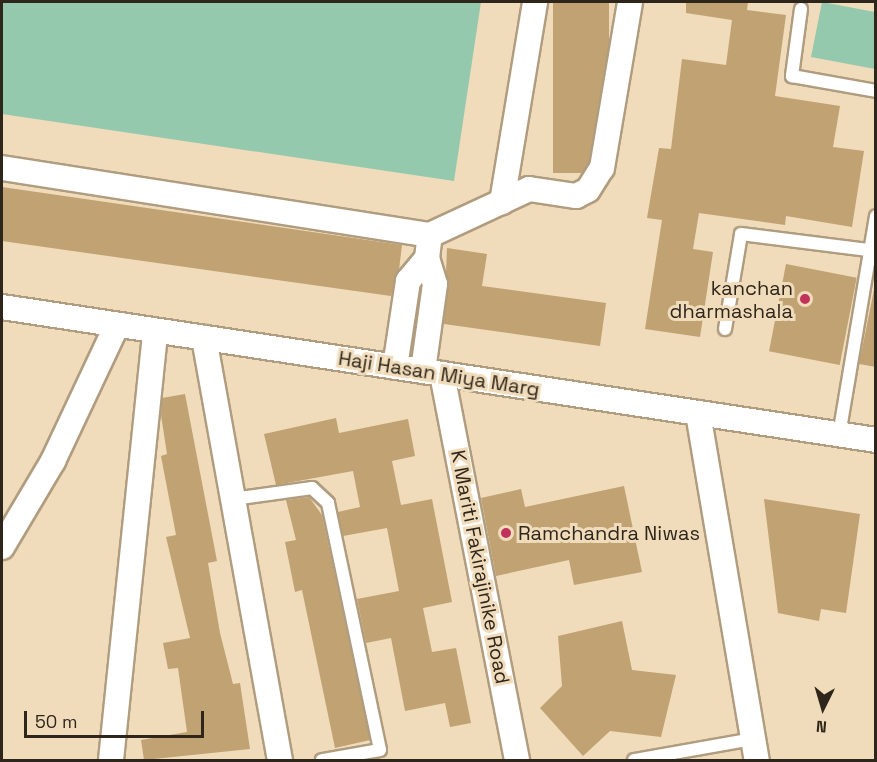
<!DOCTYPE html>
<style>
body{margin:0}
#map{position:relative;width:877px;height:762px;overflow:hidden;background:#f0dbbb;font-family:"Space Grotesk",sans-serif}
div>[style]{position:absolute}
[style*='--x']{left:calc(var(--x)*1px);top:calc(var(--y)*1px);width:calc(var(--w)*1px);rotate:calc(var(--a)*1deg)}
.green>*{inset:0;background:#95c9ad}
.building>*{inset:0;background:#c0a273;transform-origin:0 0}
.roads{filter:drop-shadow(2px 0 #b09c7f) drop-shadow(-2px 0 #b09c7f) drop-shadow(0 2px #b09c7f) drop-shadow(0 -2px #b09c7f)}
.service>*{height:12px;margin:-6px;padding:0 6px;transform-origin:6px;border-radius:6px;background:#fff}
.minor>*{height:24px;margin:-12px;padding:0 12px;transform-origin:12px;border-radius:12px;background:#fff}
.dots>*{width:16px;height:16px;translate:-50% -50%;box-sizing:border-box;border:3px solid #f0dbbb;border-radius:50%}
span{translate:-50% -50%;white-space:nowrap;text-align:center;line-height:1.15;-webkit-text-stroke:6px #f0dbbb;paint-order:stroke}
.poi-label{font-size:20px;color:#2e261a}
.right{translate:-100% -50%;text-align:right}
.left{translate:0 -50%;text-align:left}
.street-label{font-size:20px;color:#2e261a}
.frame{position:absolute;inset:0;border:3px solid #2e261a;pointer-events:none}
.north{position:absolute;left:793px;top:678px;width:60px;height:60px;-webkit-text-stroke:4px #f0dbbb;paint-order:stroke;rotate:185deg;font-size:16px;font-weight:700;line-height:24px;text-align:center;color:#2e261a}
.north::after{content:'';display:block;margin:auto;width:21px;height:27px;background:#2e261a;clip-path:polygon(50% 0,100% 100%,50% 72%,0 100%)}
.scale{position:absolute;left:24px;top:711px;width:180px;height:27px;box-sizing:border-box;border:3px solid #2e261a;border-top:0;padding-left:8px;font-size:18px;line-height:21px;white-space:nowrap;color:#2e261a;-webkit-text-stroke:4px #f0dbbb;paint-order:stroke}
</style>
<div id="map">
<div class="green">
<div style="clip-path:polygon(2px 2px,481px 2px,454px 181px,2px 114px)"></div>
<div style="clip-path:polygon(822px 2px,875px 12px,875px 69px,811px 57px)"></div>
</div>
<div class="building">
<div style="left:553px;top:2px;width:56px;height:171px"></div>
<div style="clip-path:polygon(686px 2px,748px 2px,747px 10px,786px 15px,775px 96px,840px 106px,833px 147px,864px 151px,852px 227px,786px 216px,785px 225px,699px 213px,693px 249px,713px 252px,700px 337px,645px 329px,662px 220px,647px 218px,659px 148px,671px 149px,682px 59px,726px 65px,732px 20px,686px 13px)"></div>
<div style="clip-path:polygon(2px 187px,402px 245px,399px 270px,391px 296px,2px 241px)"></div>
<div style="clip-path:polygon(447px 248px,487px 254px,482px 286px,606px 303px,600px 346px,444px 324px)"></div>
<div style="left:786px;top:264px;width:72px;height:89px;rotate:11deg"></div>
<div style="clip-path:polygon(876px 280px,876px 367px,859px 364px)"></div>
<div style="clip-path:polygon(185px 394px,217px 561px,208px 563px,220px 633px,233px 684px,240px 683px,250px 749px,144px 760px,141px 740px,187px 732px,178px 668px,168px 669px,163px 643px,190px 638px,166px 537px,176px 535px,161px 456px,167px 454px,161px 415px,162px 398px)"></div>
<div style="clip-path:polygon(336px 418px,339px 433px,408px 419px,415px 456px,392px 461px,401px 505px,432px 499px,452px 602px,423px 608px,432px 652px,456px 648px,471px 723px,450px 727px,445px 703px,405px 711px,391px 638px,366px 643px,357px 599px,399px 591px,387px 528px,343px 536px,338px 512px,360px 507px,353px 471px,276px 485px,264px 434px)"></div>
<div style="clip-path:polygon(624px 486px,642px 572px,574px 585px,569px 560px,496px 576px,481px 498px,521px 489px,525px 507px)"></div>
<div style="clip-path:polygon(309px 497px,322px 515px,370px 740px,335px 748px,302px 590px,295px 592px,285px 542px,296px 540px,286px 500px)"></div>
<div style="clip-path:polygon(764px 499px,860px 514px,846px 613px,821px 609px,819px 621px,778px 613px)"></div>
<div style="clip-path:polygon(622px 621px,632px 670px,676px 675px,661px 737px,610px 731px,583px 756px,540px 708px,562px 686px,558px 636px)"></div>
</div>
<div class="roads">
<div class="service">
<div style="--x:801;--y:9;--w:68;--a:97.7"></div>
<div style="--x:792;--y:76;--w:85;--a:10.1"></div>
<div style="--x:725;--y:329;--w:96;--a:-80.4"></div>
<div style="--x:741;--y:234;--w:136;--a:7.2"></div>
<div style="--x:839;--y:435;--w:222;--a:-80.4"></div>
<div style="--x:233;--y:499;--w:80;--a:-7.9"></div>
<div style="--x:312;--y:488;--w:22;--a:43"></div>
<div style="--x:328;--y:503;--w:252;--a:78.1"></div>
<div style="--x:380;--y:750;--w:59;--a:170.2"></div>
<div style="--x:634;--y:760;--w:121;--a:-10"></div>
</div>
<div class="minor">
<div style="--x:2;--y:168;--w:433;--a:8.9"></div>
<div style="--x:502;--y:202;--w:203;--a:-80.6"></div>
<div style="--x:427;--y:258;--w:23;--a:-83"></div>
<div style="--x:430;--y:235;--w:109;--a:-24.9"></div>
<div style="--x:529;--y:189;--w:48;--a:8.5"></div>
<div style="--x:576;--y:196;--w:13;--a:-27"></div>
<div style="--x:588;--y:190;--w:26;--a:-58"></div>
<div style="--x:602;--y:168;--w:168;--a:-80.4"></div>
<div style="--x:2;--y:307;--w:884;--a:8.65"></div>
<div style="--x:204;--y:338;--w:429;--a:79.8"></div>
<div style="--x:395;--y:367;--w:87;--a:-81.4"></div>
<div style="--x:408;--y:281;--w:30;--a:-50"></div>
<div style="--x:427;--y:258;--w:27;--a:73"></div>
<div style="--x:435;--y:284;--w:88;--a:97.9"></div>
<div style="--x:442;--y:374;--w:393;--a:79"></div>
<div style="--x:698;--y:413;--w:352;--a:80.4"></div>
<div style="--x:2;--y:547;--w:100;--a:-59.3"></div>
<div style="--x:53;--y:461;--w:150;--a:-64.8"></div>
<div style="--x:111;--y:760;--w:431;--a:-84.1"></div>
</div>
</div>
<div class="dots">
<div style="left:805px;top:299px;background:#c1325b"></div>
<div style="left:506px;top:533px;background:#c1325b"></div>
</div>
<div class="poi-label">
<span class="right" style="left:793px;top:300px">kanchan<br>dharmashala</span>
<span class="left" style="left:518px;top:533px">Ramchandra Niwas</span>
</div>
<div class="street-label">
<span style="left:439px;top:374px;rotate:9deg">Haji Hasan Miya Marg</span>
<span style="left:480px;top:567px;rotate:79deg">K Mariti Fakirajinike Road</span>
</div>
<div class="frame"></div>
<div class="north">N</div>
<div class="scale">50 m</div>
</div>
